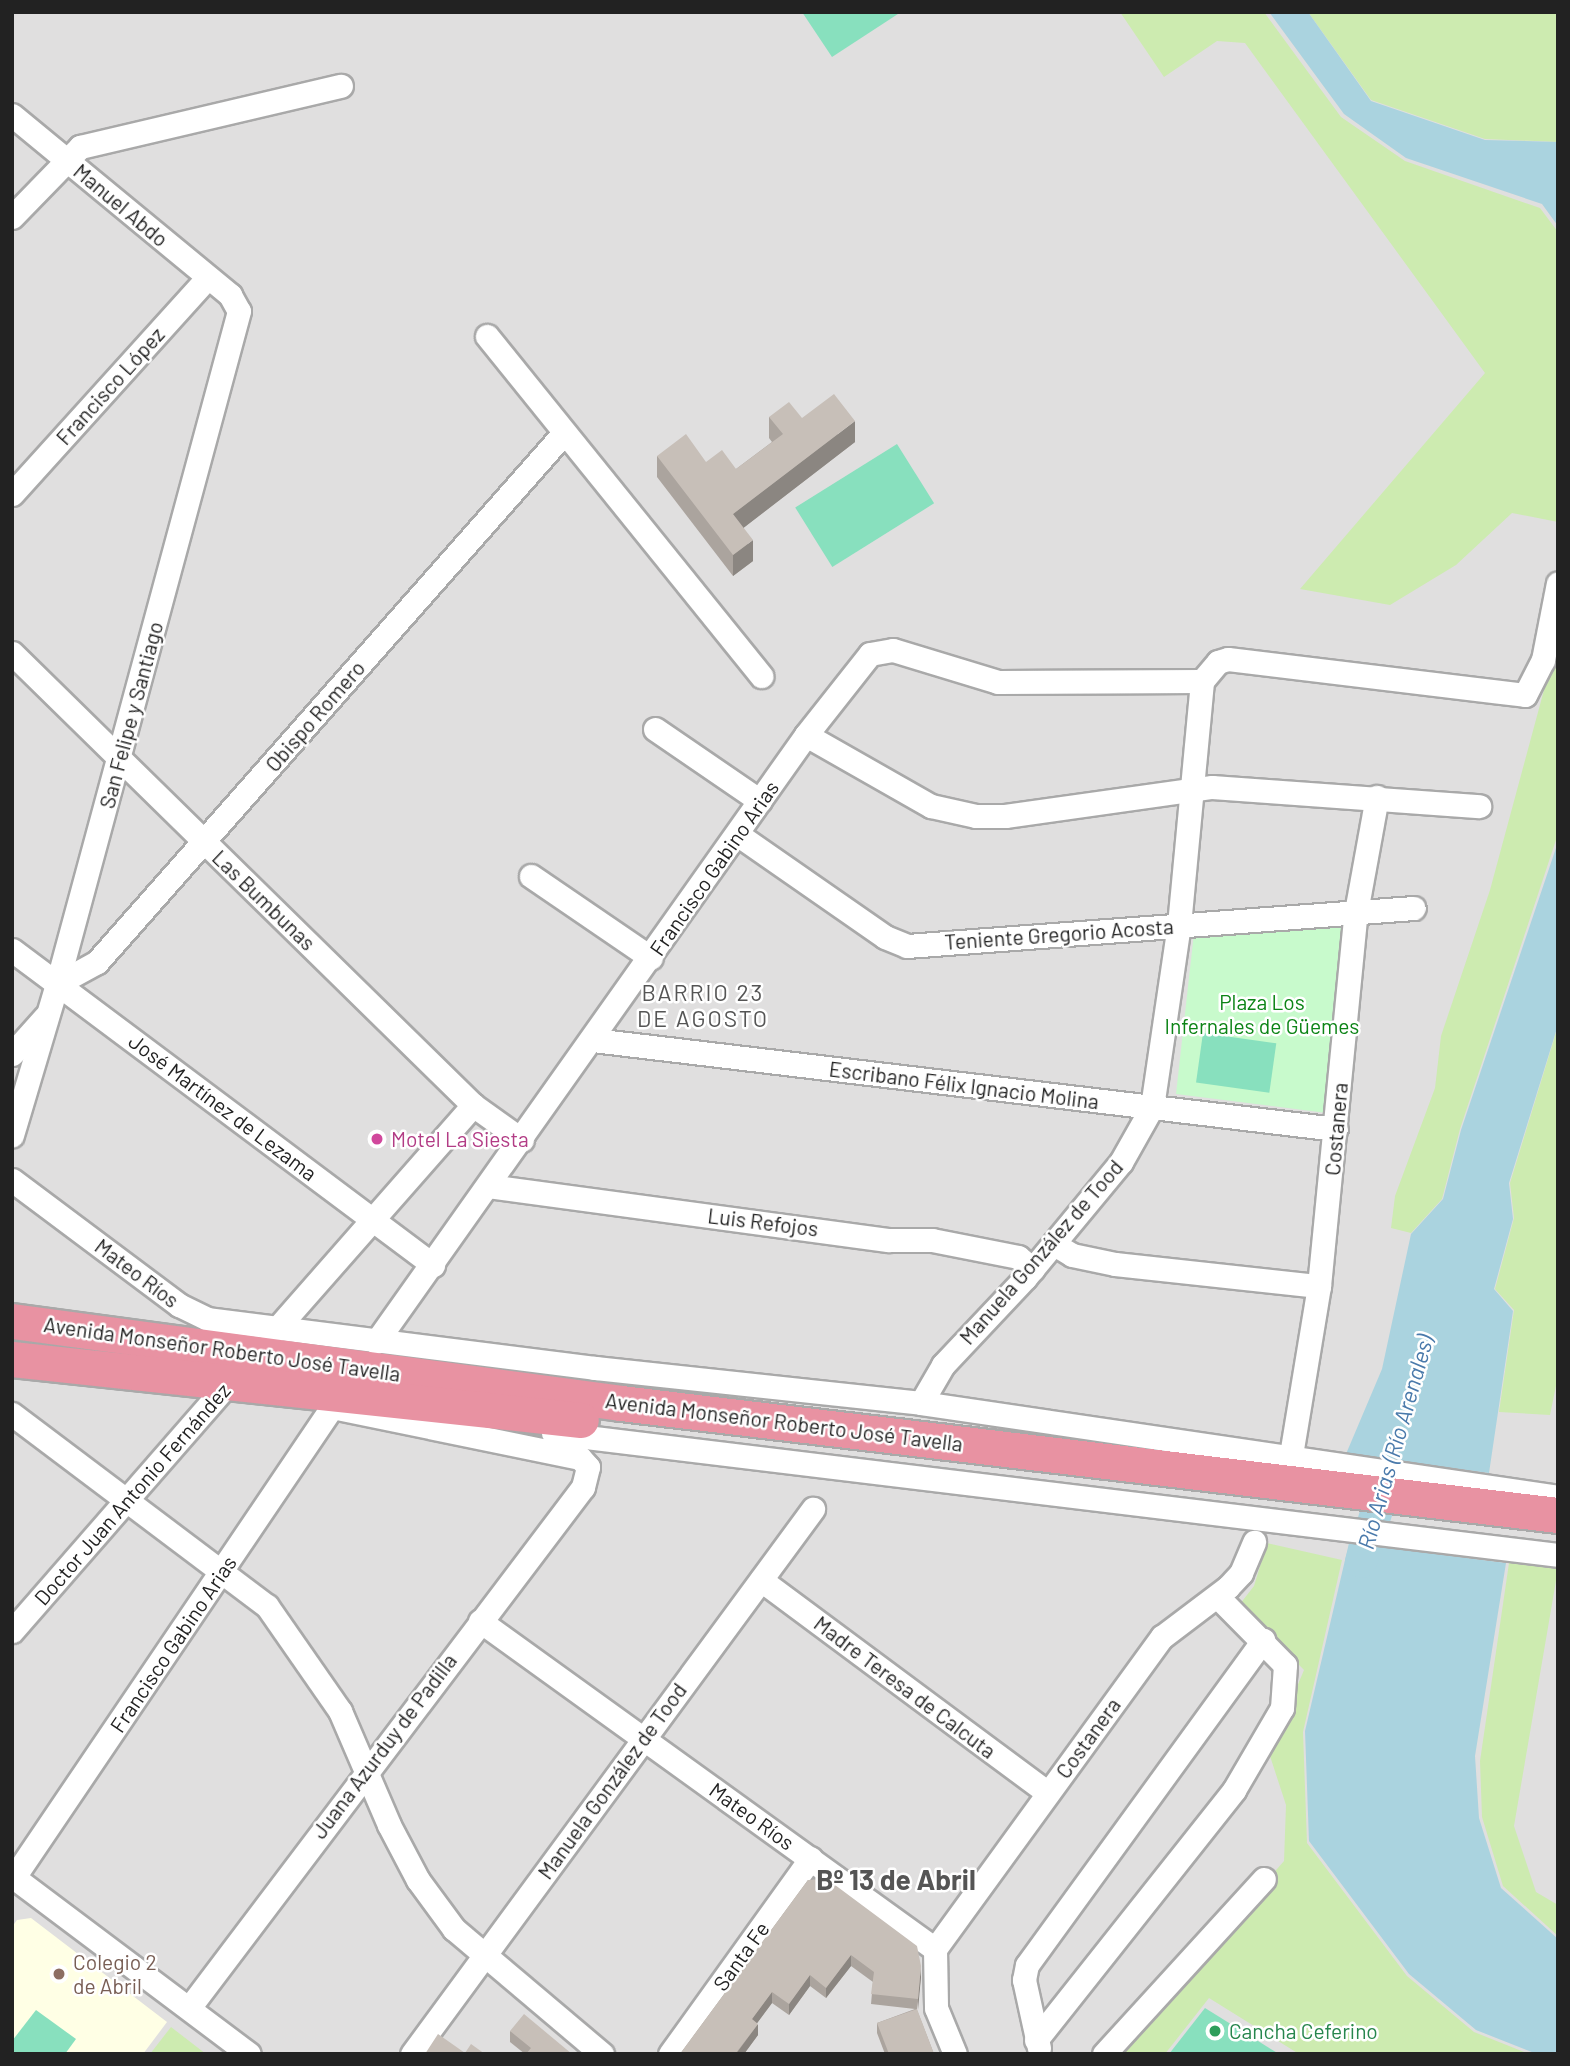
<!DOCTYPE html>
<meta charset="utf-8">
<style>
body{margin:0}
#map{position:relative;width:1570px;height:2066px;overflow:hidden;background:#f2efe9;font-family:Barlow,sans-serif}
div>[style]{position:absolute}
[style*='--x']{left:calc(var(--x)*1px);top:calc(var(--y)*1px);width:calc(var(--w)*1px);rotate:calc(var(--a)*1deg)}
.residential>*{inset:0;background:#e0dfdf;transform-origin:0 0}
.education>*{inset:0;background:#ffffe5}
.grass>*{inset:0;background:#cdebb0}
.park>*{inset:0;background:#c8facc}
.pitch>*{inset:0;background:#88e0be;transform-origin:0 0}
.water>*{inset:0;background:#aad3df}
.river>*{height:32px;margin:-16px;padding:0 16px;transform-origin:16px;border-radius:16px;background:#aad3df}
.roads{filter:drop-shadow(2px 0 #a9a9a9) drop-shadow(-2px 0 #a9a9a9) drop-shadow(0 2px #a9a9a9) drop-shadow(0 -2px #a9a9a9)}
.minor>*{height:23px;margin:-11.5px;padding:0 11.5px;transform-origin:11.5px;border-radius:11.5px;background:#fff}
.highway>*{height:35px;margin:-17.5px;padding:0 17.5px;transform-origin:17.5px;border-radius:17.5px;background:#e892a2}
.wall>*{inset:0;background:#aba49e}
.shaded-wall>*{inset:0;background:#8b8681}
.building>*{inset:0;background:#c7bfb8}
.dots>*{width:19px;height:19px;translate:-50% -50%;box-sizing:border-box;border:4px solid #fff;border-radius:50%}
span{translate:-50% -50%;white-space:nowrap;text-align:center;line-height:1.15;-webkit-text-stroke:5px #fff;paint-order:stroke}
.street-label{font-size:21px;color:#222}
.park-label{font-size:21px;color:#0c8416}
.hotel-label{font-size:21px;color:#b23c85}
.left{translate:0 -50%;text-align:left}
.education-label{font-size:21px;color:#785e54}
.leisure-label{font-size:21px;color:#27864d}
.neighbourhood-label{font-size:23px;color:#555;letter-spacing:2px}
.water-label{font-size:23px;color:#4a7aab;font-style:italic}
.district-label{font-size:28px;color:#555;font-weight:700}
.frame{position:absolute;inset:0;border:14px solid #222;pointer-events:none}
</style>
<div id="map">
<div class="residential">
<div style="left:12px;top:12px;width:1546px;height:2042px"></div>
</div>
<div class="education">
<div style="clip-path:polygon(31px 1918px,167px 2022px,143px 2054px,12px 2054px,12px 1927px,17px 1920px)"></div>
</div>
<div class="grass">
<div style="clip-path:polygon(1120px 12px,1264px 12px,1341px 117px,1405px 161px,1540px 208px,1558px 232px,1558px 522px,1512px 513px,1456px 565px,1390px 605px,1300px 589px,1485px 373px,1245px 43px,1217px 41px,1164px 77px)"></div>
<div style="clip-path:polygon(1308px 12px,1558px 12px,1558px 142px,1485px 139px,1371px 100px)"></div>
<div style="clip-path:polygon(1558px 638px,1558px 834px,1460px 1129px,1442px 1199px,1411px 1233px,1391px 1228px,1395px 1196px,1435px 1088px,1441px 1036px,1490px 890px)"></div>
<div style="clip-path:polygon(1558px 1026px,1558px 1376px,1550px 1415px,1499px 1412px,1514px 1310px,1495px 1289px,1514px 1218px,1510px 1183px)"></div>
<div style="clip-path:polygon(1267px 1543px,1342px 1560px,1303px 1732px,1307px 1843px,1407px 1976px,1474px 2032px,1529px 2054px,1299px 2054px,1209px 1998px,1165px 2054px,1114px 2054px,1284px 1861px,1286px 1805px,1269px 1753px,1304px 1670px,1240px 1604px,1254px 1586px)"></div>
<div style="clip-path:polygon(1509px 1563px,1558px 1569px,1514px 1826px,1536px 1892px,1558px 1905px,1558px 1936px,1503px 1886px,1482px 1817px,1480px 1761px)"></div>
<div style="clip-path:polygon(171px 2027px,206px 2054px,150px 2054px)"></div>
</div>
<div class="park">
<div style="clip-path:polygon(1351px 922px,1327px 1113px,1176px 1094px,1194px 933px)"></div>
</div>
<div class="pitch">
<div style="clip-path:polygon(802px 12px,901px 12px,832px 57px)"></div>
<div style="left:897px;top:444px;width:70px;height:120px;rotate:58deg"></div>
<div style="left:1203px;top:1033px;width:74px;height:50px;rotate:8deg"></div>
<div style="clip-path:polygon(1205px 2008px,1279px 2054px,1169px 2054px)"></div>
<div style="clip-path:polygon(36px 2010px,76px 2039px,65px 2054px,12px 2054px,12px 2041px)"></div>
</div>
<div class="water">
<div style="clip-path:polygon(1269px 12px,1308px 12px,1371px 101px,1485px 140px,1558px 142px,1558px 226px,1542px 204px,1406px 158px,1344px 114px)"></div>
<div style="clip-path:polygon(1558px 842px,1558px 1025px,1509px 1183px,1513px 1219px,1494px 1289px,1513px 1311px,1489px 1473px,1346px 1454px,1382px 1369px,1411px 1234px,1443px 1199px,1461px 1130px)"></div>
<div style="clip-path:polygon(1349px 1543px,1506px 1563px,1475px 1756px,1479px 1818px,1501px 1888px,1558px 1939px,1558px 2054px,1537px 2054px,1476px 2030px,1409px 1974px,1309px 1841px,1305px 1731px)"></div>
</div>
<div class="river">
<div style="--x:1361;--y:1562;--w:95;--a:-72.9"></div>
</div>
<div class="roads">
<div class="minor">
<div style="--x:12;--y:115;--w:283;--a:39.5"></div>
<div style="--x:230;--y:295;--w:18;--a:61"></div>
<div style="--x:239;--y:311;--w:697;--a:105.13"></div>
<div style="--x:57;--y:984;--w:158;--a:106.6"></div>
<div style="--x:12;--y:217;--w:98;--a:-45.8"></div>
<div style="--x:80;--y:147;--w:268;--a:-13.2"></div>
<div style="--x:487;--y:336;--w:437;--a:51.1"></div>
<div style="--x:12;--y:494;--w:292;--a:-47.9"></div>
<div style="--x:12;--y:653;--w:646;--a:44.44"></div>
<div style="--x:473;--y:1105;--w:60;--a:35.5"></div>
<div style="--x:655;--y:729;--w:127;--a:34.4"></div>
<div style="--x:806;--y:735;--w:144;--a:29.6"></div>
<div style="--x:931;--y:806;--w:46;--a:12.5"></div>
<div style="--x:976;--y:816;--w:29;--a:0"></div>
<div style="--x:1005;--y:816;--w:209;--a:-8"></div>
<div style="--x:1212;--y:787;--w:268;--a:4.1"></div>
<div style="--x:737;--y:834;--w:180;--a:34.8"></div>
<div style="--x:885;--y:937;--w:24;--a:22"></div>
<div style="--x:907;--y:946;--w:508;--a:-4.29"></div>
<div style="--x:531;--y:876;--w:145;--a:34.3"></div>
<div style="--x:12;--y:950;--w:526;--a:36.8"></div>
<div style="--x:57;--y:984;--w:46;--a:-28.8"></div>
<div style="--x:97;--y:962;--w:704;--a:-48.57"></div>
<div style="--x:593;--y:1040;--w:748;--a:6.83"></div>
<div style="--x:12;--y:1054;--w:50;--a:-48.3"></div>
<div style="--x:12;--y:1180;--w:209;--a:36.8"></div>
<div style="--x:179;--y:1305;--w:32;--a:26"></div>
<div style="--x:208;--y:1319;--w:390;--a:7.2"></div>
<div style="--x:595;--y:1368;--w:328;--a:6.1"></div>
<div style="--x:921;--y:1403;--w:644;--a:8.39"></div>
<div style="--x:488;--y:1186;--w:405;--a:7.7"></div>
<div style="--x:889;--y:1240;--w:43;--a:0"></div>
<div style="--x:932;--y:1240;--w:88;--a:11.2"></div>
<div style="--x:1018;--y:1257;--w:19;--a:39"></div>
<div style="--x:1054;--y:1244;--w:21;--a:31"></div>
<div style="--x:1072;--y:1255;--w:44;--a:11.8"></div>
<div style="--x:1115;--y:1264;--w:205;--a:6.2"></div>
<div style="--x:272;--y:1334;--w:305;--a:-48.7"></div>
<div style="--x:376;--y:1342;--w:744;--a:-54.69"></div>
<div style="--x:806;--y:735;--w:103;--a:-51.7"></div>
<div style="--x:870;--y:654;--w:23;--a:-10"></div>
<div style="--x:893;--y:650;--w:110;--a:16.9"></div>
<div style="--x:998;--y:682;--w:204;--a:-0.3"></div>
<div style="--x:1202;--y:681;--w:25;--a:-50"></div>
<div style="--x:1218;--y:662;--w:10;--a:-17"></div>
<div style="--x:1228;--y:659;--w:299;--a:6.9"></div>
<div style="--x:1525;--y:695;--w:39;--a:-63"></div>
<div style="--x:1543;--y:660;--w:78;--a:-79"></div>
<div style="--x:921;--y:1403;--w:44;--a:-59.9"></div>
<div style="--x:943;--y:1365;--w:120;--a:-46.7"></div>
<div style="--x:1025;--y:1278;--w:151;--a:-50.4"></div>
<div style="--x:1121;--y:1162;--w:63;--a:-60.6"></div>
<div style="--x:1152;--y:1107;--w:184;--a:-81.6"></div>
<div style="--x:1179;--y:925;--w:245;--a:-84.6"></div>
<div style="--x:12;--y:1414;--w:319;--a:37"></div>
<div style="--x:267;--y:1606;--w:128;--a:55.2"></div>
<div style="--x:340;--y:1711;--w:124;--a:66.7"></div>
<div style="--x:389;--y:1825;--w:62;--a:62.2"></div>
<div style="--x:418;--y:1880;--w:61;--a:53.7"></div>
<div style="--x:454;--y:1929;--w:194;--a:40.2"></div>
<div style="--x:553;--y:1433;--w:1012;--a:6.92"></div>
<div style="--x:1290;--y:1461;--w:177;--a:-80.6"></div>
<div style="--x:1319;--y:1286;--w:376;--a:-84.4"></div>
<div style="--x:1356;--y:912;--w:117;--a:-79.7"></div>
<div style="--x:761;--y:1580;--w:357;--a:36.6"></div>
<div style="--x:480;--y:1621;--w:561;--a:35.79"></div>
<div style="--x:12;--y:1631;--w:340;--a:-48.9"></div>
<div style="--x:12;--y:1876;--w:296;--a:36.9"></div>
<div style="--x:12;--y:1880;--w:571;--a:-55.92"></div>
<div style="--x:332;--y:1407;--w:253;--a:11.6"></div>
<div style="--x:580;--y:1458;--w:12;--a:48"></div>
<div style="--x:588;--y:1467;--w:21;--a:104"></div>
<div style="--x:583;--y:1487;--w:653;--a:127.1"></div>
<div style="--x:935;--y:1949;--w:386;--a:-54"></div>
<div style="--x:1162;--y:1637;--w:83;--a:-37.1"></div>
<div style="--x:1228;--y:1587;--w:19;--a:-47"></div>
<div style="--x:1241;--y:1573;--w:34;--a:-67"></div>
<div style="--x:935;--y:1949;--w:59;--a:89"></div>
<div style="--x:936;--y:2008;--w:50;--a:67.6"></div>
<div style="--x:1036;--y:2040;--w:319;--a:-51.6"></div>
<div style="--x:1234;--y:1790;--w:95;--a:-59.7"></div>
<div style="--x:1282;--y:1708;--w:43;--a:-86"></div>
<div style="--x:1285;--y:1665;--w:95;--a:-134.6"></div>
<div style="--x:1039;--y:2048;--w:70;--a:-102.4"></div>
<div style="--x:1024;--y:1980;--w:15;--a:-79"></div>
<div style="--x:1027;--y:1965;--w:402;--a:-54"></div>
<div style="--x:412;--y:2054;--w:677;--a:-53.66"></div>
<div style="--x:670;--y:2054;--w:241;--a:-54.3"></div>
<div style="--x:1104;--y:2054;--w:237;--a:-47.6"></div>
</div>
<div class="highway">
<div style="--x:12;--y:1321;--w:614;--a:7.67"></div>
<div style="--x:621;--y:1403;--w:944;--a:6.82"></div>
<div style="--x:12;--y:1359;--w:572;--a:6.12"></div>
</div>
</div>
<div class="wall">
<div style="clip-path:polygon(769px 417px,802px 418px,855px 442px,743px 528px,753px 561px,733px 576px,657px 477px,657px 456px,706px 462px,736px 469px,772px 442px,769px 438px)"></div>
<div style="clip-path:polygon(808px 1880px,921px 1977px,917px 2010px,934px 2054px,885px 2054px,877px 2033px,877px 2023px,915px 2009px,871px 2004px,873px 1982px,851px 1966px,826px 1998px,810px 1986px,789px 2015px,772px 2003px,757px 2023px,758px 2035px,744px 2054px,680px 2054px)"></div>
<div style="clip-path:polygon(510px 2031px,572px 2054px,525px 2054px,510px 2042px)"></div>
</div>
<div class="shaded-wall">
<div style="clip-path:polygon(855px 421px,855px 442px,733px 536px,733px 514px)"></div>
<div style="clip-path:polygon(753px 540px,753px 561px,733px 576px,733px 555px)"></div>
<div style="clip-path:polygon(851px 1955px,851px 1966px,826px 1998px,826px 1988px)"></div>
<div style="clip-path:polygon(921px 1966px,921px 1977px,918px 2010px,918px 1999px)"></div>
<div style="clip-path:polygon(810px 1975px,810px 1986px,789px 2015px,789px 2004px)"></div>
<div style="clip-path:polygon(772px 1992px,772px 2003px,752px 2030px,752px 2019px)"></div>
<div style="clip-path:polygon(758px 2024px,758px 2035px,744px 2054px,736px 2054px)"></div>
</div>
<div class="building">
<div style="clip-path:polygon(834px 394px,855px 421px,733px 514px,753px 540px,733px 555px,657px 456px,686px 434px,706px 462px,722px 450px,736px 469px,783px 434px,769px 417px,789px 402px,802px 418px)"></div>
<div style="clip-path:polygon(827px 1879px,917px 1946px,921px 1966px,918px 1999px,871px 1994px,874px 1972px,851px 1955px,826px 1988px,810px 1975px,789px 2004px,772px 1992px,752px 2019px,758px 2024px,736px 2053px,738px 2054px,680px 2054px,808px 1880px)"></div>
<div style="clip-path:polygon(917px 2009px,934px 2054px,889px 2054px,877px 2023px)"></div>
<div style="clip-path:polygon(524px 2014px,572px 2054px,526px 2054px,531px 2048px,510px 2031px)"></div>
<div style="clip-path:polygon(438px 2034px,465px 2053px,471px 2044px,485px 2054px,425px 2054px)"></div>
</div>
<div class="dots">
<div style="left:377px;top:1139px;background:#d1479c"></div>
<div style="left:59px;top:1974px;background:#8d6e63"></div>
<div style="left:1215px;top:2031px;background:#2e9e5b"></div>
</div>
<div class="street-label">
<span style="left:121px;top:205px;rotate:40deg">Manuel Abdo</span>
<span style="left:110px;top:386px;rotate:-48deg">Francisco López</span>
<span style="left:131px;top:715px;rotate:-75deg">San Felipe y Santiago</span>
<span style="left:315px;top:716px;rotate:-49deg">Obispo Romero</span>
<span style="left:714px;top:868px;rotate:-55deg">Francisco Gabino Arias</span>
<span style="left:264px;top:900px;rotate:44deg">Las Bumbunas</span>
<span style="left:1059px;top:934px;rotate:-4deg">Teniente Gregorio Acosta</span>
<span style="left:964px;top:1085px;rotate:7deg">Escribano Félix Ignacio Molina</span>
<span style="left:223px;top:1107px;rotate:37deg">José Martínez de Lezama</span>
<span style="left:1336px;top:1129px;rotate:-85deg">Costanera</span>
<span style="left:763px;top:1222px;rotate:7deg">Luis Refojos</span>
<span style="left:1041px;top:1252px;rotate:-49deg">Manuela González de Tood</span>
<span style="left:137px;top:1273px;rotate:37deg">Mateo Ríos</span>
<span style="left:222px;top:1349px;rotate:8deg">Avenida Monseñor Roberto José Tavella</span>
<span style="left:784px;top:1422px;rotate:7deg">Avenida Monseñor Roberto José Tavella</span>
<span style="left:132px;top:1494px;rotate:-49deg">Doctor Juan Antonio Fernández</span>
<span style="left:173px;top:1644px;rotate:-56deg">Francisco Gabino Arias</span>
<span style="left:905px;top:1687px;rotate:37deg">Madre Teresa de Calcuta</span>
<span style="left:1088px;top:1738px;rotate:-54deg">Costanera</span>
<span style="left:384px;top:1746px;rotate:-53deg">Juana Azurduy de Padilla</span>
<span style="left:612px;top:1781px;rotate:-54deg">Manuela González de Tood</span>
<span style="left:752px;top:1816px;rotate:36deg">Mateo Ríos</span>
<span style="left:741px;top:1956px;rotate:-54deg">Santa Fe</span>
</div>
<div class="park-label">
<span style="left:1262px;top:1014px">Plaza Los<br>Infernales de Güemes</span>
</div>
<div class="hotel-label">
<span class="left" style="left:391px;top:1139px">Motel La Siesta</span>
</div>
<div class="education-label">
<span class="left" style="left:73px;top:1974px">Colegio 2<br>de Abril</span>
</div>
<div class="leisure-label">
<span class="left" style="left:1229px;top:2031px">Cancha Ceferino</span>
</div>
<div class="neighbourhood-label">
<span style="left:703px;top:1005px">BARRIO 23<br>DE AGOSTO</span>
</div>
<div class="water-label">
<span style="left:1395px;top:1442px;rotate:-74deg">Río Arias (Río Arenales)</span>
</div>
<div class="district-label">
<span style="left:896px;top:1879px">Bº 13 de Abril</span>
</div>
<div class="frame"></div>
</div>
